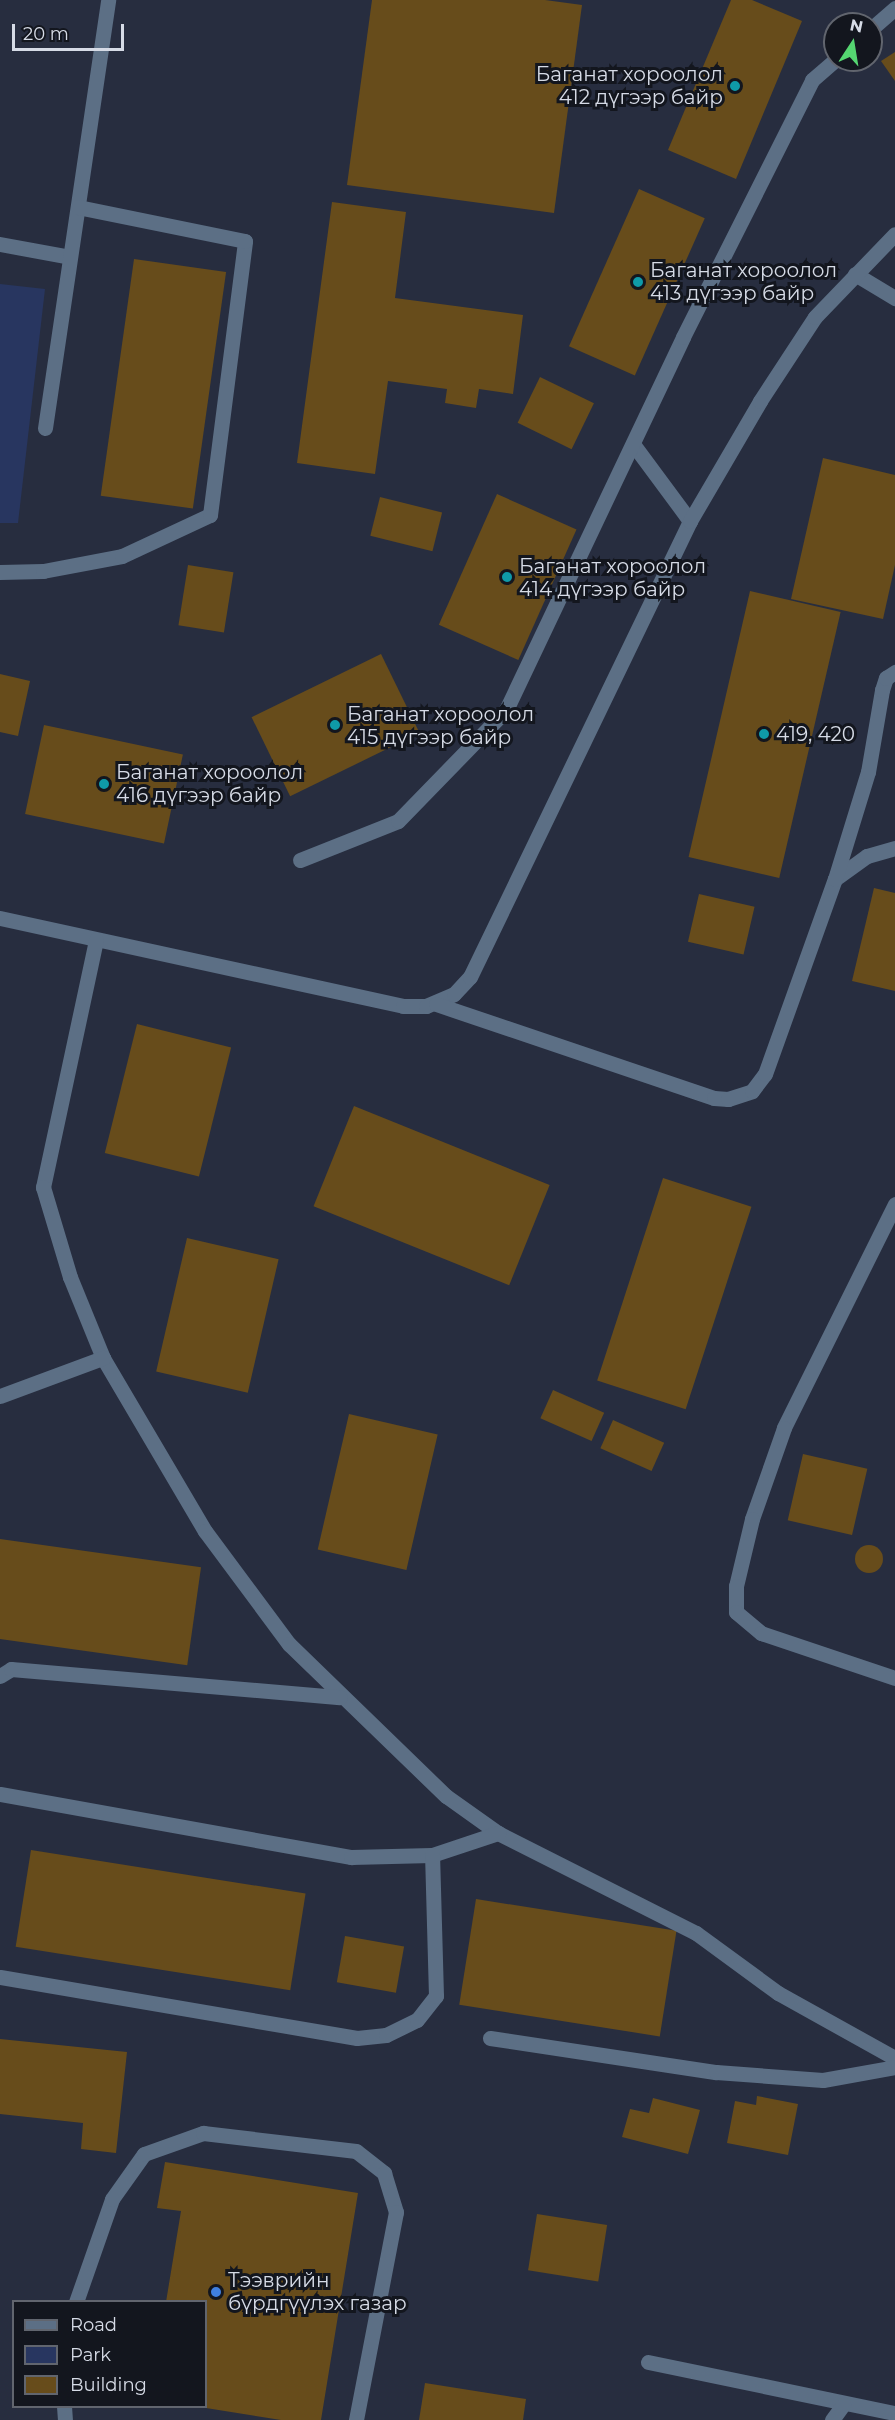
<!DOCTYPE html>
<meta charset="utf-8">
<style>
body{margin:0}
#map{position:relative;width:895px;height:2420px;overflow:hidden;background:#272d3f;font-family:Montserrat,sans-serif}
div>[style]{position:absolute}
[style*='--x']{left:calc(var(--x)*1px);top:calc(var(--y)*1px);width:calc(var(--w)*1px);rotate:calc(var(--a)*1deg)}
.green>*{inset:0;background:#283660}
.building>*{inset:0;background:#674c1b;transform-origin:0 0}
.round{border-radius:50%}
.minor>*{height:15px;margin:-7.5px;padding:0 7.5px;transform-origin:7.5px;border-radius:7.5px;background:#5c6f85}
.dots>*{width:16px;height:16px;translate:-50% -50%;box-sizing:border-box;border:3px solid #13161e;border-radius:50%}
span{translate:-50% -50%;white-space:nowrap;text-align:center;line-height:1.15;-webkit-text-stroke:6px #13161e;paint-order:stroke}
.poi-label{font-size:20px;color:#d6dbe6}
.right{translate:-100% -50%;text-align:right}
.left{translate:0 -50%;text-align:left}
.legend{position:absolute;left:12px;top:2300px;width:195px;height:108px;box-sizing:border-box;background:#13161e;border:2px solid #61656e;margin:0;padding:8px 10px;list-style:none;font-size:18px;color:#d6dbe6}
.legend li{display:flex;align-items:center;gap:12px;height:30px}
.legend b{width:30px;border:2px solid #61656e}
.north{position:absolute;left:823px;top:12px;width:60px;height:60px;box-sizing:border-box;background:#13161e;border:2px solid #61656e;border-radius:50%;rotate:12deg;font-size:16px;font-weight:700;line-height:24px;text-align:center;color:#d6dbe6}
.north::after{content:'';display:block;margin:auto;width:21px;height:27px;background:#55d671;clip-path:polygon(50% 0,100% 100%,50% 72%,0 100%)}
.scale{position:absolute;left:12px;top:24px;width:112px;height:27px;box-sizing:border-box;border:3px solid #d6dbe6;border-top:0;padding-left:8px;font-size:18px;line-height:21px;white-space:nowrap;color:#d6dbe6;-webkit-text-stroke:4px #13161e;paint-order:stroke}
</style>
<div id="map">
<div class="green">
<div style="clip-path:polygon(0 284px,45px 289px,18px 523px,0 523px)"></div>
</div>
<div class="building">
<div style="clip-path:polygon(372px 0,545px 0,582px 5px,554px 213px,347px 185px)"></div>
<div style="clip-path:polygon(731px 0,752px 0,802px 21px,736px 179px,668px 150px)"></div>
<div style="clip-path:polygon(895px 52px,895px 81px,881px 61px)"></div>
<div style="left:639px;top:189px;width:72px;height:172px;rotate:24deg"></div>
<div style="clip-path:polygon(332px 202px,406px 212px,395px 298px,523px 315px,513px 394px,479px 389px,476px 408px,445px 403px,447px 389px,388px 381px,375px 474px,297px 463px)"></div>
<div style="left:134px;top:259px;width:93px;height:239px;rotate:8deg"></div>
<div style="left:540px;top:377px;width:60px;height:51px;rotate:26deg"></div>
<div style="clip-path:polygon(823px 458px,895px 475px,895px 565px,883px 619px,791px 599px)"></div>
<div style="left:497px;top:494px;width:87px;height:143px;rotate:24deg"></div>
<div style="left:380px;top:497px;width:64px;height:40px;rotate:14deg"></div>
<div style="left:188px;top:565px;width:46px;height:61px;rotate:9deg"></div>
<div style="left:750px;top:591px;width:93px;height:273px;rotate:13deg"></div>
<div style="left:381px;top:654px;width:88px;height:144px;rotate:64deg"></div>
<div style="clip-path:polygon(0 674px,30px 681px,18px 736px,0 732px)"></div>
<div style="left:44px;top:725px;width:142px;height:91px;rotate:12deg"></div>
<div style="clip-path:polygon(874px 888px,895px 893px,895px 991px,852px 981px)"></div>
<div style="left:699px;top:894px;width:57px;height:49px;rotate:13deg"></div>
<div style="left:137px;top:1024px;width:97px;height:133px;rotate:14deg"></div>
<div style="left:354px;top:1106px;width:211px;height:108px;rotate:22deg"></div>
<div style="left:663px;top:1178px;width:93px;height:213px;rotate:18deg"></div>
<div style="left:187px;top:1238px;width:94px;height:137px;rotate:13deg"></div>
<div style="left:553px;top:1390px;width:56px;height:31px;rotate:24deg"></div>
<div style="left:349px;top:1414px;width:91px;height:139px;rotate:13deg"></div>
<div style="left:613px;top:1420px;width:56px;height:31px;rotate:24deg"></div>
<div style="left:803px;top:1454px;width:66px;height:68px;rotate:13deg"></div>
<div style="left:0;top:1539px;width:203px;height:99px;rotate:8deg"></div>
<div class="round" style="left:855px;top:1545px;width:28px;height:28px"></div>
<div style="left:31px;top:1850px;width:278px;height:98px;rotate:9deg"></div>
<div style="left:476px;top:1899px;width:203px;height:107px;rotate:9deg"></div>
<div style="left:345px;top:1936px;width:60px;height:47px;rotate:10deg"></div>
<div style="clip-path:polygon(0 2039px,127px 2052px,116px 2153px,81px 2149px,83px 2123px,0 2114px)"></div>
<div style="clip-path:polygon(757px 2096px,798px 2104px,788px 2155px,727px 2143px,735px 2101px,756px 2105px)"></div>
<div style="clip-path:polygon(653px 2098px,700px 2110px,688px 2154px,622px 2137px,630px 2109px,649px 2113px)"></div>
<div style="clip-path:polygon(165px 2162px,358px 2193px,321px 2420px,281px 2420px,206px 2408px,206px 2302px,166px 2302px,181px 2211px,157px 2208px)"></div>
<div style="left:537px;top:2214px;width:71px;height:57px;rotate:9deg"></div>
<div style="clip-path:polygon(425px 2383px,526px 2399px,523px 2420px,419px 2420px)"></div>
</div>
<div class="minor">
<div style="--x:871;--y:29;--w:32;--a:-41"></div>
<div style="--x:0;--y:244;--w:71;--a:10.5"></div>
<div style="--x:855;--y:274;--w:47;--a:31"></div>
<div style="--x:45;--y:428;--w:433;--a:-81.6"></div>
<div style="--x:633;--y:444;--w:96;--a:53.5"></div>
<div style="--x:0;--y:572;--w:43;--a:-1.3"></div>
<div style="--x:43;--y:571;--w:80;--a:-10.8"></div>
<div style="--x:122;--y:556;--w:97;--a:-25"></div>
<div style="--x:210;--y:515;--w:276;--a:-82.7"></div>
<div style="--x:245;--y:241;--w:170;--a:-168.5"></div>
<div style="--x:300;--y:860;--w:105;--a:-21.7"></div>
<div style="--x:398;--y:821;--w:155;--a:-45.8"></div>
<div style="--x:506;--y:710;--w:413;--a:-64.6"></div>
<div style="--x:683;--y:337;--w:288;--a:-63.3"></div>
<div style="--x:812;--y:80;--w:30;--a:-41"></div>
<div style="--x:835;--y:879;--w:39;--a:-36"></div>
<div style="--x:867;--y:856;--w:29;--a:-16"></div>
<div style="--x:0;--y:918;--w:412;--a:12.3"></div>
<div style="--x:403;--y:1006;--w:23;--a:0"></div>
<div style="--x:426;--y:1006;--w:30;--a:-23"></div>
<div style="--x:454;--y:994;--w:23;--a:-47"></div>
<div style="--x:470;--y:977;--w:506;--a:-64.24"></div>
<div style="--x:690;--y:521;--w:139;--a:-59.7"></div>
<div style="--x:760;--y:401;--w:100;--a:-56.8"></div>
<div style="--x:815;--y:317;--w:115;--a:-46.1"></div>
<div style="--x:96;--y:940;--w:253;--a:102.1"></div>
<div style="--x:43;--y:1187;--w:94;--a:73.3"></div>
<div style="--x:70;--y:1277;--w:87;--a:67.8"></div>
<div style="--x:103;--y:1358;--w:201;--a:59.5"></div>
<div style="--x:205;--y:1531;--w:141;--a:53.4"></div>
<div style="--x:289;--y:1644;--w:219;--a:44.1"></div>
<div style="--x:446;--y:1796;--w:64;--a:35.4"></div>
<div style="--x:498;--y:1833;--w:222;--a:26.8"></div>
<div style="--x:696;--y:1933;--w:102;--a:36.2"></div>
<div style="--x:778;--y:1993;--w:134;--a:29.1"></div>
<div style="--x:436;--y:1004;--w:293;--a:18.7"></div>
<div style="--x:714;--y:1098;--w:14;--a:4"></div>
<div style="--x:728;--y:1099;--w:25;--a:-18"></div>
<div style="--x:752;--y:1091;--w:21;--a:-53"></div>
<div style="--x:765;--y:1074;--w:207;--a:-70.3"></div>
<div style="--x:835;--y:879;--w:112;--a:-72.9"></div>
<div style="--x:868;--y:772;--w:83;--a:-80.3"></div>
<div style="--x:882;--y:690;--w:13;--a:-72"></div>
<div style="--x:886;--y:678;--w:11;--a:-34"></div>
<div style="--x:895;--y:1204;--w:250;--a:116.4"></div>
<div style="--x:784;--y:1428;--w:96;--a:109.4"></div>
<div style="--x:752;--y:1519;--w:69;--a:103.4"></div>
<div style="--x:736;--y:1586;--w:26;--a:90"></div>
<div style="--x:736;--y:1612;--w:33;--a:40"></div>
<div style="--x:761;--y:1633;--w:141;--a:18.6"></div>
<div style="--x:0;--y:1396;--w:110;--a:-20.3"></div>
<div style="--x:0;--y:1676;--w:13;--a:-32"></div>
<div style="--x:11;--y:1669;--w:330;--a:4.9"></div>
<div style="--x:0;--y:1794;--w:357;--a:10.2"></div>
<div style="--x:351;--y:1857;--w:81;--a:-1.4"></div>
<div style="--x:432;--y:1855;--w:70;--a:-18.4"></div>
<div style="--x:0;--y:1977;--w:362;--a:9.7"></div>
<div style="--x:357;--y:2038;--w:29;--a:-6"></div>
<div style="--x:386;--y:2035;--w:34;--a:-26"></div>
<div style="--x:417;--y:2020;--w:31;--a:-52"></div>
<div style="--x:436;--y:1996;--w:141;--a:-91.6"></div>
<div style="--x:490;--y:2038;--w:229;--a:8.6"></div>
<div style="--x:716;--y:2072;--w:107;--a:4.3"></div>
<div style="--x:823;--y:2080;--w:73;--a:-10.2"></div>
<div style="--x:76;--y:2302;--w:109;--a:-70.7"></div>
<div style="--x:112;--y:2199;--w:55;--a:-54.6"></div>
<div style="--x:144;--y:2154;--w:63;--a:-19.6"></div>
<div style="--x:203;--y:2133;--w:154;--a:6.7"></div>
<div style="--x:356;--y:2151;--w:36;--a:38"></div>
<div style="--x:384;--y:2173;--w:41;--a:72.9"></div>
<div style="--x:396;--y:2212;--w:212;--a:100.9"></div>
<div style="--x:648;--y:2362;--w:252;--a:11.7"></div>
<div style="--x:64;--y:2406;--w:14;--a:86"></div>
<div style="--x:832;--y:2420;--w:19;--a:-54"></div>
</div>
<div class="dots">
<div style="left:735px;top:86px;background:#0f9aa8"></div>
<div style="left:638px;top:282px;background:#0f9aa8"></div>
<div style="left:507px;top:577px;background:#0f9aa8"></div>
<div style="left:335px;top:725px;background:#0f9aa8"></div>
<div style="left:764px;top:734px;background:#0f9aa8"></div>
<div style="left:104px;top:784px;background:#0f9aa8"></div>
<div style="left:216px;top:2292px;background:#3f7fe0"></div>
</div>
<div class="poi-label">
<span class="right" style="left:723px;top:86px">Баганат хороолол<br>412 дүгээр байр</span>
<span class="left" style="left:650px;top:282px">Баганат хороолол<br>413 дүгээр байр</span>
<span class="left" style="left:519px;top:578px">Баганат хороолол<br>414 дүгээр байр</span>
<span class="left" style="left:347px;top:726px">Баганат хороолол<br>415 дүгээр байр</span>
<span class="left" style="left:776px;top:734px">419, 420</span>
<span class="left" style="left:116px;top:784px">Баганат хороолол<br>416 дүгээр байр</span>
<span class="left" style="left:228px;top:2292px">Тээврийн<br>бүрдгүүлэх газар</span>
</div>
<ul class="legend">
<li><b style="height:8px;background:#5c6f85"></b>Road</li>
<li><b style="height:16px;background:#283660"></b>Park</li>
<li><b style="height:16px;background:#674c1b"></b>Building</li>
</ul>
<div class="north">N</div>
<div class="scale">20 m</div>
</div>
